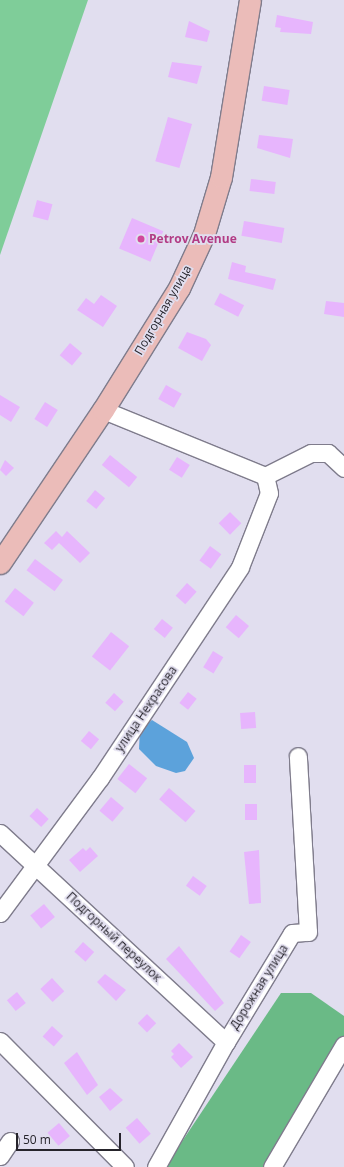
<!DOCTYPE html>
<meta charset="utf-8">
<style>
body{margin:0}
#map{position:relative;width:344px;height:1167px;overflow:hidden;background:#e1deef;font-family:"Open Sans",sans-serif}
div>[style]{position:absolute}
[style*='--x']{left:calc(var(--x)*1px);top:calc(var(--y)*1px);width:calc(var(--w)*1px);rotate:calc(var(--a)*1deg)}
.green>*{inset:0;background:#7fcd99}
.forest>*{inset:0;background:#6aba86}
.water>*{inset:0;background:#5ca2db}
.building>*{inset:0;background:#e7b5fd;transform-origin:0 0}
.roads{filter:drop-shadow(1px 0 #7f7c8c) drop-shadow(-1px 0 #7f7c8c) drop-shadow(0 1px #7f7c8c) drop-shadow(0 -1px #7f7c8c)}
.minor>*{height:17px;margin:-8.5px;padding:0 8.5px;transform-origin:8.5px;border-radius:8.5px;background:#fff}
.major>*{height:21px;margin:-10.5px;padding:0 10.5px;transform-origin:10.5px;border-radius:10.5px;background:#ebbcb9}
.dots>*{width:11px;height:11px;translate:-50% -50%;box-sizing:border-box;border:2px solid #e1deef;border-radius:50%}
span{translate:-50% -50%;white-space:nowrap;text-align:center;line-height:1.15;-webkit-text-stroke:3.5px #e1deef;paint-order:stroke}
.hotel-label{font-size:12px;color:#b23c85;font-weight:700}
.left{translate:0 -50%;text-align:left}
.street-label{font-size:12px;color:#26242b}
.scale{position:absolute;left:16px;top:1133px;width:105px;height:18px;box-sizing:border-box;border:2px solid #26242b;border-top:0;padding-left:5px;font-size:12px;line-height:14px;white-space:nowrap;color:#26242b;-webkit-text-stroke:3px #e1deef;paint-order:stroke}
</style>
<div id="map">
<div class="green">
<div style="clip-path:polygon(0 0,88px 0,0 255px)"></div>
</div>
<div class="forest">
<div style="clip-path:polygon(281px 993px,311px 993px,344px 1016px,344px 1036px,267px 1167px,165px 1167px)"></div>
</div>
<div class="water">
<div style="clip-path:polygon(152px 720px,187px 742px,194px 758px,185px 771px,176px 773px,156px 766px,139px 749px,140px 729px)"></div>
</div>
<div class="building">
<div style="clip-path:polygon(277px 15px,313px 22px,311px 34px,280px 32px,281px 28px,275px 27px)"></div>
<div style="clip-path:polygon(189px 21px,210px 31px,207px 42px,185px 37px)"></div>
<div style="clip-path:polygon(172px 62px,202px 66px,197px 84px,168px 77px)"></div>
<div style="left:264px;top:86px;width:26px;height:15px;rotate:9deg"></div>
<div style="left:168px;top:117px;width:25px;height:46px;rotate:16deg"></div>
<div style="clip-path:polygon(259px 135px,293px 139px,290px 158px,257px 148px)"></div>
<div style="left:251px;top:179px;width:25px;height:12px;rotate:7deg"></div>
<div style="left:37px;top:200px;width:16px;height:17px;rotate:15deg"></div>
<div style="left:132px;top:218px;width:34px;height:33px;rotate:23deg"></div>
<div style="left:244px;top:221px;width:41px;height:15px;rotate:10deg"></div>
<div style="clip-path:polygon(232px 262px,246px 266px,245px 272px,276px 279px,273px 290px,228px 279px)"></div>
<div style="left:220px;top:293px;width:27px;height:13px;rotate:27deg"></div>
<div style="clip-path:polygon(101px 295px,117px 306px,103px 327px,77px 310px,86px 298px,94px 304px)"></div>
<div style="clip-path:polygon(326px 301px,344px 303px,344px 317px,324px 314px)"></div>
<div style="clip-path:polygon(187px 332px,206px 339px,211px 345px,202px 361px,178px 348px)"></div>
<div style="left:70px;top:343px;width:16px;height:16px;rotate:40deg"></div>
<div style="left:166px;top:385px;width:18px;height:16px;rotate:29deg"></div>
<div style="clip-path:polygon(0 395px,20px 407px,11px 422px,0 415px)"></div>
<div style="left:45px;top:402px;width:15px;height:20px;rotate:32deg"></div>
<div style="left:110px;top:455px;width:35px;height:13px;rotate:39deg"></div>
<div style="left:177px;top:457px;width:15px;height:15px;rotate:32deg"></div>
<div style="clip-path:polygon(5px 460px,14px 468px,6px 476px,0 470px)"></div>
<div style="left:95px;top:490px;width:13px;height:14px;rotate:39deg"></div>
<div style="left:230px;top:512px;width:16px;height:16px;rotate:45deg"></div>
<div style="clip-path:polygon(56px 531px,62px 537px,67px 531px,90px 553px,80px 563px,59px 543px,52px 550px,44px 543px)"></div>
<div style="left:210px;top:546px;width:14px;height:18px;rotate:36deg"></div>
<div style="left:35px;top:559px;width:35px;height:14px;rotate:37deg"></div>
<div style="left:187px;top:583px;width:13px;height:17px;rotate:42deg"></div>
<div style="left:15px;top:588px;width:24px;height:17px;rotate:38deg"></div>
<div style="left:236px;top:615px;width:17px;height:16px;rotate:40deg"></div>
<div style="left:162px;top:619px;width:14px;height:13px;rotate:39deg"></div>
<div style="left:111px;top:632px;width:23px;height:31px;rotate:38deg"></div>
<div style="left:213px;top:651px;width:12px;height:19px;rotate:31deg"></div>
<div style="left:188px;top:692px;width:11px;height:14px;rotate:38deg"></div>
<div style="left:114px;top:693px;width:13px;height:13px;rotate:42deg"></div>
<div style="left:255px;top:712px;width:16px;height:15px;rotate:86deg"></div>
<div style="left:89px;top:731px;width:13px;height:13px;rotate:39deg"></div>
<div style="left:129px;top:764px;width:23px;height:19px;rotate:38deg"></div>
<div style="left:244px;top:765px;width:12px;height:18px"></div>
<div style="left:169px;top:788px;width:35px;height:15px;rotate:41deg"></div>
<div style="left:111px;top:797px;width:17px;height:18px;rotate:40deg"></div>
<div style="left:245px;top:804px;width:12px;height:16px"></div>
<div style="left:37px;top:808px;width:16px;height:11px;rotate:43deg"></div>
<div style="clip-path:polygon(90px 847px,98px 856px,80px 872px,69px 860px,83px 848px,86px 851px)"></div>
<div style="clip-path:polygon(259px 850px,261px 903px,249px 904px,244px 852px)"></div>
<div style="left:193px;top:876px;width:17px;height:12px;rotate:36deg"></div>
<div style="left:44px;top:904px;width:17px;height:18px;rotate:50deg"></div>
<div style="left:241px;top:935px;width:12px;height:20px;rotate:35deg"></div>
<div style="left:83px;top:942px;width:15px;height:13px;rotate:42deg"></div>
<div style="clip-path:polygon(179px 946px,224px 1003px,215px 1011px,166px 959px)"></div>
<div style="clip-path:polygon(105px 974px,126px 990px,116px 1001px,97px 982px)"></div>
<div style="left:52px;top:978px;width:18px;height:16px;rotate:47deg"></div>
<div style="left:17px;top:992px;width:14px;height:13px;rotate:51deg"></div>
<div style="left:147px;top:1014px;width:13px;height:13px;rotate:45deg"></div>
<div style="left:52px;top:1026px;width:15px;height:14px;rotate:42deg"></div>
<div style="clip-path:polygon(179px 1043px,193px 1057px,181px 1068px,171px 1057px,174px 1054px,171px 1051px)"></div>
<div style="clip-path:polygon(77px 1052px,98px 1085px,87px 1095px,64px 1063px)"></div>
<div style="clip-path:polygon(110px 1088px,123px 1100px,110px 1111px,99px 1097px)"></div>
<div style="left:137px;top:1118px;width:21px;height:15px;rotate:49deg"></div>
<div style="left:59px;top:1123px;width:17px;height:15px;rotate:50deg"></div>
</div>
<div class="roads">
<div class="minor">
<div style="--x:265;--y:476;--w:51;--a:-26.6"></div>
<div style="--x:311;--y:453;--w:17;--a:0"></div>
<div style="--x:328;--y:453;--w:22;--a:43"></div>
<div style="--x:0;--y:833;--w:308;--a:42.8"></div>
<div style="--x:0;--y:913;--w:168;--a:-53.5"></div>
<div style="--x:100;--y:778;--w:253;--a:-56.4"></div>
<div style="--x:240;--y:567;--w:79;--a:-68.6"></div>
<div style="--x:269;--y:493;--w:17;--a:-103"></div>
<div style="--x:265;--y:476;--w:175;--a:-157.8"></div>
<div style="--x:0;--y:1041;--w:177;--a:45.2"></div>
<div style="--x:0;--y:1156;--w:18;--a:-56"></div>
<div style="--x:156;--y:1167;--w:143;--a:-60.8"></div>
<div style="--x:226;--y:1042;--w:127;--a:-58.8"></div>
<div style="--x:292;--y:933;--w:16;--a:-4"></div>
<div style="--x:308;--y:932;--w:176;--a:-93.3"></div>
<div style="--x:272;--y:1167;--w:142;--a:-59.5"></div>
</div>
<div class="major">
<div style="--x:0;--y:563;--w:184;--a:-56.1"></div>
<div style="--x:103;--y:410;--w:144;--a:-58.1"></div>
<div style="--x:179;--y:288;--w:60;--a:-65.2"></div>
<div style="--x:204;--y:234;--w:59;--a:-73.4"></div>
<div style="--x:221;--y:177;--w:179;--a:-80.7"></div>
</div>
</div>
<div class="dots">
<div style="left:141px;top:239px;background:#d1479c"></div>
</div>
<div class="hotel-label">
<span class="left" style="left:149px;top:239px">Petrov Avenue</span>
</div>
<div class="street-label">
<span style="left:163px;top:310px;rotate:-60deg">Подгорная улица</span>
<span style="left:146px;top:709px;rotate:-56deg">улица Некрасова</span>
<span style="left:114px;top:937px;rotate:43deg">Подгорный переулок</span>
<span style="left:259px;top:987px;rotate:-58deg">Дорожная улица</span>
</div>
<div class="scale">50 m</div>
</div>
